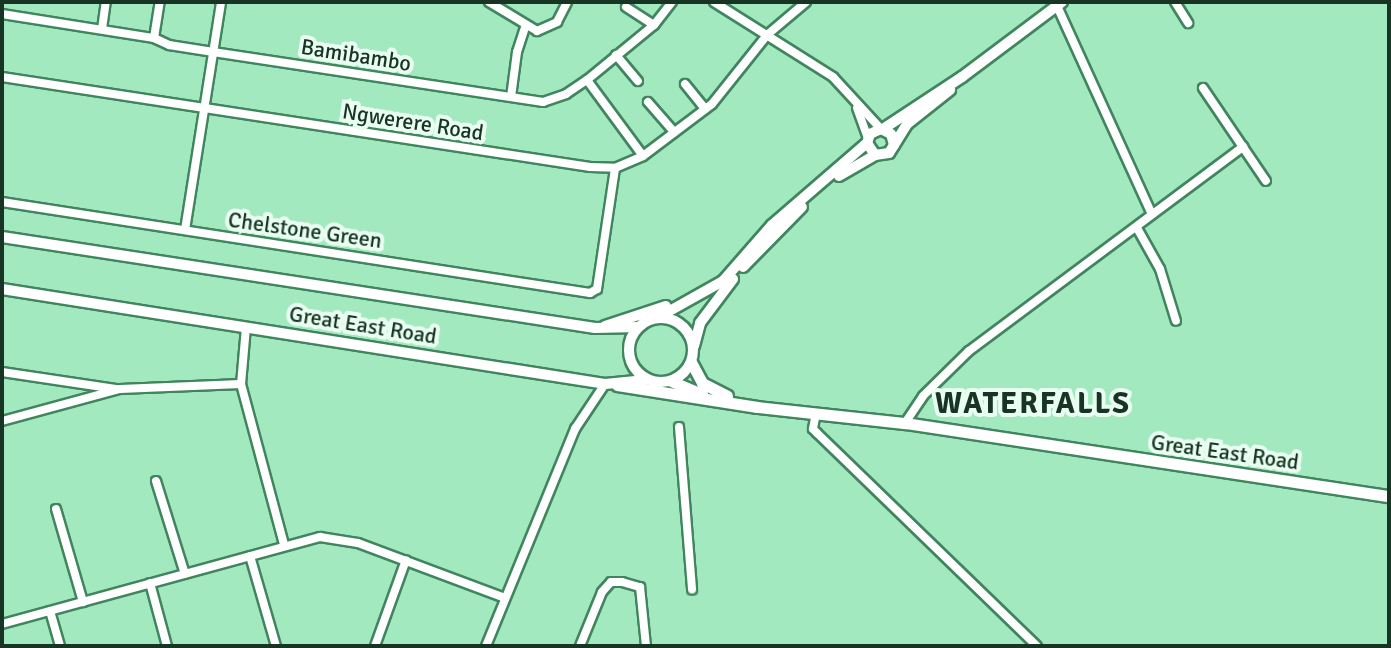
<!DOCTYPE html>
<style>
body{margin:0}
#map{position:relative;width:1391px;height:648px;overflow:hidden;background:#a3e9bf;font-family:Signika,sans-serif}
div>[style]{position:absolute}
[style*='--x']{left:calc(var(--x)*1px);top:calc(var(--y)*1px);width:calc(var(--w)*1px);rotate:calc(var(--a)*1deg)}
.stream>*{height:2px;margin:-1px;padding:0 1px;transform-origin:1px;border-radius:1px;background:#7078e1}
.roads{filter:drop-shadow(2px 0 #41855f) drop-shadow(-2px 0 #41855f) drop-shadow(0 2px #41855f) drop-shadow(0 -2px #41855f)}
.minor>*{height:8px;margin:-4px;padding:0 4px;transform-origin:4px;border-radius:4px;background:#fff}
.major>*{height:10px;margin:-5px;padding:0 5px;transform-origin:5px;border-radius:5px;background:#fff}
.major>.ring{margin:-5px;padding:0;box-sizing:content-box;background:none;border:10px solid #fff;border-radius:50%}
.highway>*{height:11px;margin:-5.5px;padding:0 5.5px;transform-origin:5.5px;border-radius:5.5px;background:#fff}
span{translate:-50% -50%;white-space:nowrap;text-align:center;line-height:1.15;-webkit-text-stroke:8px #e9fef0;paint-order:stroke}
.street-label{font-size:22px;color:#173424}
.district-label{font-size:30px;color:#173424;font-weight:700;letter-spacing:2px}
.frame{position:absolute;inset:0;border:4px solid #173424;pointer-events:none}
</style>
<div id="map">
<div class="stream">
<div style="--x:226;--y:329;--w:10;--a:17"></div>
<div style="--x:480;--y:369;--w:37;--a:9"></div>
</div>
<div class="roads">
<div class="minor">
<div style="--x:489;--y:2;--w:56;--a:31.1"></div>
<div style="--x:537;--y:31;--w:22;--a:-24"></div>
<div style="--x:557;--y:22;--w:22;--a:-63"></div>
<div style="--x:714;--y:2;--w:141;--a:32.2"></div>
<div style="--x:833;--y:77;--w:71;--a:47.3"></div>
<div style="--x:1175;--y:2;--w:25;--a:58"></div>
<div style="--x:1057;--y:6;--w:229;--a:65.5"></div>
<div style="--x:626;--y:7;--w:33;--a:33"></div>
<div style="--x:2;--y:14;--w:154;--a:9"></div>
<div style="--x:154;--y:38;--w:17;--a:25"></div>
<div style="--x:169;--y:45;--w:45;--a:9"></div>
<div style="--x:213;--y:52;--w:334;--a:8.6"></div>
<div style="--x:543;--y:102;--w:24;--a:-19"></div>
<div style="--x:566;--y:94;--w:25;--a:-34"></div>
<div style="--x:587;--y:80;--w:87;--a:-39.4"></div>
<div style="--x:654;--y:25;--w:29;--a:-52"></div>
<div style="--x:102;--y:29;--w:27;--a:-82"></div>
<div style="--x:154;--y:38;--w:36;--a:-81"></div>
<div style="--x:616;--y:55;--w:34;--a:50"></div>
<div style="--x:2;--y:77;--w:595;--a:8.7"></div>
<div style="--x:590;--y:167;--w:25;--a:2"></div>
<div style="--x:615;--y:168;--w:30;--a:-23"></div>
<div style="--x:643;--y:156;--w:86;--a:-37"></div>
<div style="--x:712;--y:104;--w:88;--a:-51.4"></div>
<div style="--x:767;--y:35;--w:51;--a:-40.2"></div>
<div style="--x:587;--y:80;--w:94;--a:53.6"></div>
<div style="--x:685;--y:84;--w:32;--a:51"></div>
<div style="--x:1203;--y:88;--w:112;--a:55.9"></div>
<div style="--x:511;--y:97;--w:45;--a:-82.4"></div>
<div style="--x:517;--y:52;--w:28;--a:-72"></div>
<div style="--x:648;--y:102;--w:40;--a:49"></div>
<div style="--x:857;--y:108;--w:32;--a:70"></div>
<div style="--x:2;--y:202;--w:595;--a:8.8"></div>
<div style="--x:590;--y:293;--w:8;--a:-30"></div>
<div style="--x:597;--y:289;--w:122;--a:-81.5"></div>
<div style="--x:1137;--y:228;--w:47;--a:60.7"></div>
<div style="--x:1160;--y:269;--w:54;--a:72.9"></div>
<div style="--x:185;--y:230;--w:231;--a:-81"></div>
<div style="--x:246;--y:327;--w:57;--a:95"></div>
<div style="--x:241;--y:384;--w:167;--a:75"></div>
<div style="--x:2;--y:372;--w:115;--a:8.5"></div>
<div style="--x:816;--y:413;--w:16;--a:101"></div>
<div style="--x:813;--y:429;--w:6;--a:45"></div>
<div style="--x:817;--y:433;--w:306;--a:44.1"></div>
<div style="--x:2;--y:421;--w:122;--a:-15.2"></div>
<div style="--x:120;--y:389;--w:121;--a:-2.4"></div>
<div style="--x:905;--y:423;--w:32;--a:-56"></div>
<div style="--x:923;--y:396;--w:64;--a:-44.4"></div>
<div style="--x:969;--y:351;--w:342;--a:-36.7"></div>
<div style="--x:679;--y:427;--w:163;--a:85.4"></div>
<div style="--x:156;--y:481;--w:97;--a:72.7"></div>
<div style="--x:56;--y:509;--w:97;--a:73.8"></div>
<div style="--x:250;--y:556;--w:94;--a:73.9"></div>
<div style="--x:150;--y:583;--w:65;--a:74.9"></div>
<div style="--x:50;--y:611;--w:36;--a:74"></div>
<div style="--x:2;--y:624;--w:330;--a:-15.3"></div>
<div style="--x:320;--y:537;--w:38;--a:9"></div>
<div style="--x:358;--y:543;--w:157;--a:20.5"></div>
<div style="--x:375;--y:646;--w:91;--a:-70.2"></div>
<div style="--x:486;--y:646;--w:235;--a:-67.7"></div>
<div style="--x:575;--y:429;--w:54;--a:-56.3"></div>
<div style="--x:580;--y:646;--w:58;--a:-67.8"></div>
<div style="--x:602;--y:592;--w:13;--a:-48"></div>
<div style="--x:611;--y:582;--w:11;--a:0"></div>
<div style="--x:622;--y:582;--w:19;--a:16"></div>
<div style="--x:640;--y:587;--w:59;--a:84.2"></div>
</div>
<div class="major">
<div style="--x:883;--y:129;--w:95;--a:-33.4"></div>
<div style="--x:962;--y:77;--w:125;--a:-36.9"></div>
<div style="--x:894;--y:145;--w:11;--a:-105"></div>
<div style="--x:891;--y:134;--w:11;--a:-153"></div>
<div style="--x:881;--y:129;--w:12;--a:156"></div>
<div style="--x:870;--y:134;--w:9;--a:108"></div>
<div style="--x:867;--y:143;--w:14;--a:56"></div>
<div style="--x:875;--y:155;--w:14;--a:-8"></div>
<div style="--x:889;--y:153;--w:34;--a:-58"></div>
<div style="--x:907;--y:124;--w:55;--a:-38.3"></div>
<div style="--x:839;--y:176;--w:42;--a:-30.3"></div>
<div style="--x:2;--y:237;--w:600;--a:8.72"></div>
<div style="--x:595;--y:328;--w:43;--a:-1.3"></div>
<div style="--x:743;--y:267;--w:84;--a:-45.5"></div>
<div style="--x:2;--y:289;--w:610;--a:8.95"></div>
<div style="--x:605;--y:384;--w:41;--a:-5.6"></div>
<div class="ring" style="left:629px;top:318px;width:54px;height:54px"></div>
<div style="--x:657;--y:318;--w:76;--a:-29.3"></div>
<div style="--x:723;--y:281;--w:74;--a:-48.8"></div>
<div style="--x:772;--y:225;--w:125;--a:-40.8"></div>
<div style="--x:605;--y:326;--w:64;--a:-18.2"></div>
<div style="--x:694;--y:346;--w:24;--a:-75"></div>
<div style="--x:700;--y:323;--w:55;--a:-53.1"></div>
</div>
<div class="highway">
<div style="--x:691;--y:362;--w:24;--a:62"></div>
<div style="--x:702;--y:383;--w:28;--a:27"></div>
<div style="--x:671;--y:381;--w:34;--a:23"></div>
<div style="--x:617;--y:385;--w:142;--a:8.9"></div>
<div style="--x:757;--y:407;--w:149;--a:6.2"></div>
<div style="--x:905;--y:423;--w:489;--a:8.6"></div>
</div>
</div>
<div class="street-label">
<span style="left:356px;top:55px;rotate:9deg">Bamibambo</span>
<span style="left:413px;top:122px;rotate:9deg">Ngwerere Road</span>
<span style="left:305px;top:230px;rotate:8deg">Chelstone Green</span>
<span style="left:363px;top:325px;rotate:9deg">Great East Road</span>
<span style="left:1225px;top:452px;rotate:8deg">Great East Road</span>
</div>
<div class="district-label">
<span style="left:1033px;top:404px">WATERFALLS</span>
</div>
<div class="frame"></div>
</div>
